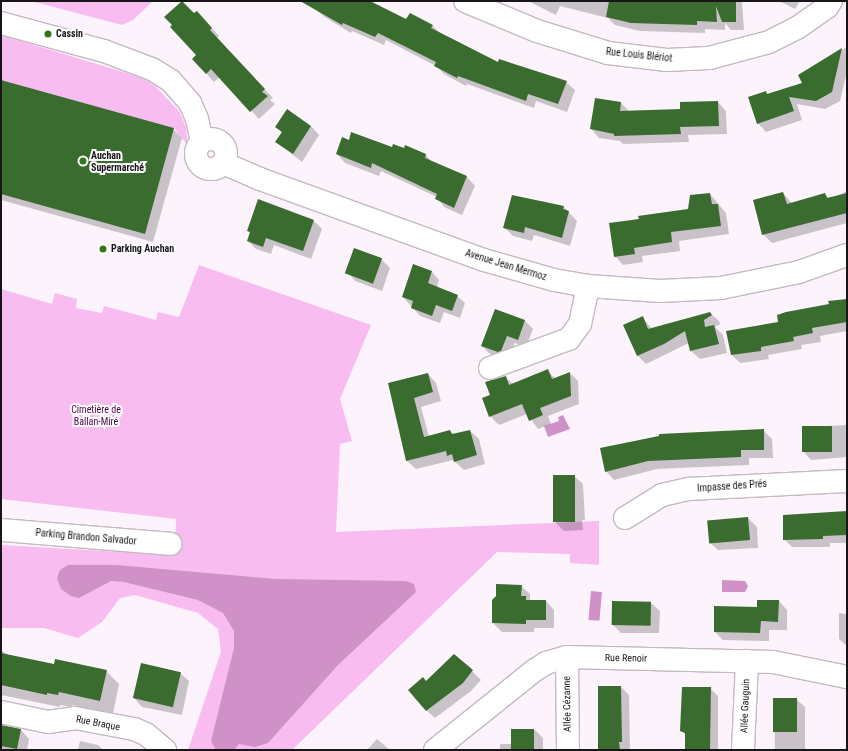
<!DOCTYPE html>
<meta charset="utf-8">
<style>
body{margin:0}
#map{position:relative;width:848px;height:751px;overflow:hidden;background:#fdf3fc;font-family:"Roboto Condensed",sans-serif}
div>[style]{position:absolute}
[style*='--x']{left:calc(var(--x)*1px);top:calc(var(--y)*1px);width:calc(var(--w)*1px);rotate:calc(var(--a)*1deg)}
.green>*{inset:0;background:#f9bcf0}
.water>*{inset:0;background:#d091c8;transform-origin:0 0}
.shadow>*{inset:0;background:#0003}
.building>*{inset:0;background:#3b6c2f;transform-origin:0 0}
.roads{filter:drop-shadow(1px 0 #c3b9c1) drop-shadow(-1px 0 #c3b9c1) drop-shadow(0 1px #c3b9c1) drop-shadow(0 -1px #c3b9c1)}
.street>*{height:22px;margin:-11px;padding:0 11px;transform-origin:11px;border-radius:11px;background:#fff}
.secondary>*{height:22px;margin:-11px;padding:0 11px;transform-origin:11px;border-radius:11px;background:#fff}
.secondary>.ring{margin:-11px;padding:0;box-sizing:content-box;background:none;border:22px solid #fff;border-radius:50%}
.dots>*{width:11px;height:11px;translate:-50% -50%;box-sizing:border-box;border:2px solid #fff;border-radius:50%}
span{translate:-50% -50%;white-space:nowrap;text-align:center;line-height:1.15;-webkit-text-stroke:4px #fff;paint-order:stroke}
.poi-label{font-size:10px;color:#181518;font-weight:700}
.left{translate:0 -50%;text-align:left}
.street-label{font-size:10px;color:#181518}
.park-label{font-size:10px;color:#4f004a}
.frame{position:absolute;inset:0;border:2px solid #181518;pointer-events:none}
</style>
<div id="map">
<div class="green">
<div style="clip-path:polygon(31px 1px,153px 1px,133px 20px,122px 25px)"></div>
<div style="clip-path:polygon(1px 35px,143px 78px,155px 86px,179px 111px,186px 127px,188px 146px,174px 128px,1px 80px)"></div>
<div style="clip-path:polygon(199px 265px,371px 325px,340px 399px,352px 441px,340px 444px,336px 532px,599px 521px,599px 565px,570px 563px,570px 554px,497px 552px,292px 750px,188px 750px,221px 652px,218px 629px,198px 613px,135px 595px,120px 598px,102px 622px,78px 638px,44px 628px,1px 628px,1px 545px,175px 555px,176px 519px,1px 499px,1px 289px,52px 304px,55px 293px,77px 299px,76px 308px,102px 313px,104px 306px,156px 320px,158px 312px,179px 317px)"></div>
</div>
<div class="water">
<div style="clip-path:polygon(563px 415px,570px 429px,548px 437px,544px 426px,559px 421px,558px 417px)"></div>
<div style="clip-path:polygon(68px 565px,116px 565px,276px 579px,406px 581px,414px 584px,416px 592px,338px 665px,268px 743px,255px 747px,239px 744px,234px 750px,216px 750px,211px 741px,234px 648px,234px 631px,223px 613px,198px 600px,124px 582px,111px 581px,79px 598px,71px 596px,61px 589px,57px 578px,60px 570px)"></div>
<div style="clip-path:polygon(722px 580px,745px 581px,748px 586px,745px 592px,722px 592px)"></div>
<div style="left:591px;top:591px;width:11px;height:29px;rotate:5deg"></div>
</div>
<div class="shadow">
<div style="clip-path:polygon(317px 1px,365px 1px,407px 21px,433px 26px,442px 35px,498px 64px,566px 82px,575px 90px,567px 112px,536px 101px,534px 108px,467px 84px,466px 86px,444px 74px,436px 66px,386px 40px,384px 45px,352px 31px,351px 33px,323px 16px,314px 8px)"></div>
<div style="clip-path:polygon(528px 1px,742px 1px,744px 30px,731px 30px,725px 23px,725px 30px,705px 29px,705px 33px,640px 31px,615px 25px,608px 18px,560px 6px,556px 15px)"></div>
<div style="clip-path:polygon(779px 1px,800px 1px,795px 9px)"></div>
<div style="clip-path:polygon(194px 14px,205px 20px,219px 36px,217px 39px,273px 98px,270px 100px,275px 104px,259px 119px,220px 77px,214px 82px,206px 73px,197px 55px)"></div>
<div style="clip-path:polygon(847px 47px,847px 72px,840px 101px,825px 109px,797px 104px,802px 120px,766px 132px,758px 123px,766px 92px,769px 95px,803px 83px,799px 75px)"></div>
<div style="clip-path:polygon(1px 85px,173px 129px,182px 138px,153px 242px,1px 200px)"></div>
<div style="clip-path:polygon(596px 99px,621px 103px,629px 111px,681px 110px,718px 102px,726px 111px,727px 134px,688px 135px,689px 142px,623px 144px,620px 141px,599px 138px,591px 129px)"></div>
<div style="clip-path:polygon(311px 126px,319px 135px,302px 162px,277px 142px,283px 133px,276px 127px)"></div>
<div style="clip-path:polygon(349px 141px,426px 155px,432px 162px,467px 177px,475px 186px,462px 215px,444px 207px,437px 197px,381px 171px,379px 176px,345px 163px,337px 154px)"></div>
<div style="clip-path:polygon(847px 191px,847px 223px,772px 243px,763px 234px,783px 193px,792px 203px,825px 194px,830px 199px)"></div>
<div style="clip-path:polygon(710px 194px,726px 213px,729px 234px,679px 241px,680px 251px,642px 256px,643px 262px,623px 265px,615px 256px)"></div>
<div style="clip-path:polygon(542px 201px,564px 207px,577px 221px,570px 246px,534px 235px,532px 241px,513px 236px,504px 227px)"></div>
<div style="clip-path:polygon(314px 221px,322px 229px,311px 259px,274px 245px,271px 254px,256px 249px,248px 241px,251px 233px,248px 231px)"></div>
<div style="clip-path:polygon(381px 259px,390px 268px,382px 291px,355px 281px,347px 272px)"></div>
<div style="clip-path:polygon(432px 272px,439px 280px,437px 287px,457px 296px,465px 303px,460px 318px,444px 312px,440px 323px,420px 316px,403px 297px)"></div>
<div style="clip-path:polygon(847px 300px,847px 331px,820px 336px,821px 342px,801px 345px,802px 349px,768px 355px,769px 359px,740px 363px,732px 355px,779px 323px)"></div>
<div style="clip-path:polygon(495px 310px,525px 321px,533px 329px,526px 347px,515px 343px,508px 358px,490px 354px,482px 346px)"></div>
<div style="clip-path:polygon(710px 313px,719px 321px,720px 324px,715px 327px,723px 335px,727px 353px,700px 359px,691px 351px,689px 343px,646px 364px,637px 355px,643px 318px,652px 329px)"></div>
<div style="clip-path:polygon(548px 371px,555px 378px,570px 373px,578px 381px,579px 404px,548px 416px,551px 424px,538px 429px,527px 414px,499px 425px,490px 416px,491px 396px,505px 377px,513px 384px)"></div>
<div style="clip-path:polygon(428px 374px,436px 383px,441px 401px,421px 407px,429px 437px,450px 432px,454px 435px,470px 431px,479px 439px,485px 464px,464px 470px,453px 460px,416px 469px,407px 461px,389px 384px)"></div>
<div style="clip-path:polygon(847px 425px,847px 457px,811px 460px,803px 451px,803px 427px)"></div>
<div style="clip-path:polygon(763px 430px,772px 439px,773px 458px,749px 458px,749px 465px,657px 469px,614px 480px,606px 471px)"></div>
<div style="clip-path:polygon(574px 476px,583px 484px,585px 520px,582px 520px,583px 530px,564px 531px,555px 522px)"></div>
<div style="clip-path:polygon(847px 512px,847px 543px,830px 543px,830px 547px,792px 547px,784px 539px)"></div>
<div style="clip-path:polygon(748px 518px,757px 527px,758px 548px,718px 550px,709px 542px)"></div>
<div style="clip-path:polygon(521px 586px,530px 594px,530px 601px,546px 601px,554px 610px,554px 628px,534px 628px,534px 632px,502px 632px,493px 623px,493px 600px)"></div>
<div style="clip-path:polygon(779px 601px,787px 610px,787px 630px,769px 630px,769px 641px,723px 640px,715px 632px,758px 608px)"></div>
<div style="clip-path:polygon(612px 602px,651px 603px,660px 611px,659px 633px,621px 633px,612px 624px)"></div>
<div style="clip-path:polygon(839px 613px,847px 614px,847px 646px,839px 639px)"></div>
<div style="clip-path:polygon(1px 650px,8px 655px,54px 665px,106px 671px,119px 684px,113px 714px,72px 705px,71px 707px,60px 705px,60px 707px,1px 695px)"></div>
<div style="clip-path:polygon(472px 671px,481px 680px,471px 691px,435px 718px,426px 710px,427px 682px)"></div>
<div style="clip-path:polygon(180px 673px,189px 681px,182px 715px,142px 707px,134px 698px)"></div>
<div style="clip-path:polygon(599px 687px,621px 687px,629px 695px,630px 750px,598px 750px)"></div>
<div style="clip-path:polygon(710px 688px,718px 696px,718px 750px,686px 750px,686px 735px,681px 730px)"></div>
<div style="clip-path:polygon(774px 699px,796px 699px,805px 707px,805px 750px,775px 750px)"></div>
<div style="clip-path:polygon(1px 727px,21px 730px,29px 739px,27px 750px,1px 750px)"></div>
<div style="clip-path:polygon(512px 730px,535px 730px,543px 738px,543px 750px,500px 750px,500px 744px,512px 744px)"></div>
<div style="clip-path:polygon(377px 739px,390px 750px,367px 750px)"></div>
<div style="clip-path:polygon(80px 741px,98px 745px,103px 750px,78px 750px)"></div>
</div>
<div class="building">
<div style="clip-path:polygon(182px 1px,194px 13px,197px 11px,212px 28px,210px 30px,265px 89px,262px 92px,268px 96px,250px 112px,211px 69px,206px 74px,192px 59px,196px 55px,170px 27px,172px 25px,164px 17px)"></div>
<div style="clip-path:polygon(300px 1px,370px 1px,406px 19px,410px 13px,433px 25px,431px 28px,498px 62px,499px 59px,567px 81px,558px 104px,528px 94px,526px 101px,458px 76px,457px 78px,434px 66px,436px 62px,378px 33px,375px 37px,343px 23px,342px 25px)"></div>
<div style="clip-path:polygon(609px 1px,736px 1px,736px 22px,722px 22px,716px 6px,717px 22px,697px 21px,697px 25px,631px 23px,606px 17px)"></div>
<div style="clip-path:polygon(842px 48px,832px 92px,816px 101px,789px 97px,794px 111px,757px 124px,748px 97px,766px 91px,767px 94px,802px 83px,798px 75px)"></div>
<div style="clip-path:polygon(1px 80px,174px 128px,145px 234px,1px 194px)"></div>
<div style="clip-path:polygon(595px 98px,621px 102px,620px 111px,680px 109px,680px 102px,718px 101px,719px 126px,680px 127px,681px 134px,614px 136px,614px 134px,590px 129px)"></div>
<div style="clip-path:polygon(287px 109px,311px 126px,293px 154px,275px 142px,282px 132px,275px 127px)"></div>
<div style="clip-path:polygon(351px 132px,392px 147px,393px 144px,404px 148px,405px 145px,426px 154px,425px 158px,467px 176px,454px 208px,435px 199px,437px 194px,372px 163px,371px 168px,336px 154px,342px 137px,349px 140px)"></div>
<div style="clip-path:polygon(783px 192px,787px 204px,825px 193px,827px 198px,847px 193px,847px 213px,762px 235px,753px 200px)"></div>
<div style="clip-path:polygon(710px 193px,712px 204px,718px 204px,721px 226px,671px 232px,672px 242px,634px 248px,635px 254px,614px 257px,609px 223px,639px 219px,638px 216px,688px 209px,690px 195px)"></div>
<div style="clip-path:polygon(512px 195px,564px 206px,563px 209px,569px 211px,562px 238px,525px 227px,524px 233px,503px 228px)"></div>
<div style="clip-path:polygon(258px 199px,314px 220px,303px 251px,266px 238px,263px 247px,247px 241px,250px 232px,247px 231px)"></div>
<div style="left:354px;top:248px;width:30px;height:27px;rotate:20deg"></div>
<div style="clip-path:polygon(413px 264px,432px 271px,428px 283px,458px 295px,452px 311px,436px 305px,432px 316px,411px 308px,413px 301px,402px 297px)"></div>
<div style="clip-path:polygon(847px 299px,847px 322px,812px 328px,813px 333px,793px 337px,794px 341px,761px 347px,761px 351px,731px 355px,726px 331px,778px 322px,777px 315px,786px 312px,829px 304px,828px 301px)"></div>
<div style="clip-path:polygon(495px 309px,525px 320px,518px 340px,507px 336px,501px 351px,498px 352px,481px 346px)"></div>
<div style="clip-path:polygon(710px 312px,712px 315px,704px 320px,705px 327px,714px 325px,719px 344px,690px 351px,685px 331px,664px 344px,637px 356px,623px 325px,643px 316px,648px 329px)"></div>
<div style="clip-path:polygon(548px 369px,552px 379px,570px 372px,571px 396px,540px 408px,543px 415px,529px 421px,522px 404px,489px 417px,482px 398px,490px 395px,485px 382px,506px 376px,509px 385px)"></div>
<div style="clip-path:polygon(428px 373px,433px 392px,414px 398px,424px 437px,450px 430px,452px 434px,470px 430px,477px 455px,454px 462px,452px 454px,447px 456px,446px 451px,406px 461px,388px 383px)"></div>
<div style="left:802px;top:426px;width:30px;height:26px"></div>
<div style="clip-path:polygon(764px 429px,764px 450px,741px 450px,741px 457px,648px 461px,605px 472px,600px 448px,659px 436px,659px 434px)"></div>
<div style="left:575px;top:475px;width:47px;height:22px;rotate:90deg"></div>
<div style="clip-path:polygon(847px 511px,847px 535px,823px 536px,823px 539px,783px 540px,783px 515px)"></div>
<div style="left:748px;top:517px;width:23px;height:41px;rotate:85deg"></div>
<div style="clip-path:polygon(496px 584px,522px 585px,521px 596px,526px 596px,526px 600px,546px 600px,546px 620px,526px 620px,526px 624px,492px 623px,492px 600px,496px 596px)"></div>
<div style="clip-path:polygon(757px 600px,779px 600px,778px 622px,761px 621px,760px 633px,714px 632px,714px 606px,757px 607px)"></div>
<div style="left:612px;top:601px;width:39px;height:24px;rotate:1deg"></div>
<div style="clip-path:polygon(1px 653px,54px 664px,55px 659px,107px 670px,100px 701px,59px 692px,58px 695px,47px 693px,47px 695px,1px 685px)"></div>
<div style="clip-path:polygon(454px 654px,473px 670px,463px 683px,426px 711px,408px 690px,423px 677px,426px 681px)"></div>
<div style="left:141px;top:663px;width:41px;height:36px;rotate:13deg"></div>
<div style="clip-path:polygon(598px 686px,621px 686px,622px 742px,619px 742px,620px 750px,598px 750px)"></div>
<div style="clip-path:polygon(682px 687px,711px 687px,710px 750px,685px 750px,685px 733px,680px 731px)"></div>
<div style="left:773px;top:698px;width:24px;height:34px"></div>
<div style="clip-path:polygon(1px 725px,21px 729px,17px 749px,1px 746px)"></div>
<div style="left:511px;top:729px;width:23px;height:21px"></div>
</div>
<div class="roads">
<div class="street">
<div style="--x:465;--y:1;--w:78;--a:22.6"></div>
<div style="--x:537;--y:31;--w:74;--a:17.2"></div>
<div style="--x:608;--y:53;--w:59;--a:6.8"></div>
<div style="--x:667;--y:60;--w:42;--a:-2.7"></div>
<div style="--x:709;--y:58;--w:62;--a:-14.9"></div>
<div style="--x:769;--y:42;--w:31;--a:-27"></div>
<div style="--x:797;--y:28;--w:37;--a:-35"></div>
<div style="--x:827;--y:7;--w:7;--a:-56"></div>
<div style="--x:490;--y:368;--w:84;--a:-20.2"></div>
<div style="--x:569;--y:339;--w:19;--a:-54"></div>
<div style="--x:580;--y:324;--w:39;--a:-78"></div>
<div style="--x:625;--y:518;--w:44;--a:-31.9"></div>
<div style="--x:662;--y:495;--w:28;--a:-13"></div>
<div style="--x:689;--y:489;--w:158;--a:-2.9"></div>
<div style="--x:1;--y:530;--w:170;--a:4.7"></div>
<div style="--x:567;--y:657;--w:93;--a:89.4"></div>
<div style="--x:1;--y:712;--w:48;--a:12"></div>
<div style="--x:48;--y:722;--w:27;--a:-8"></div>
<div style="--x:75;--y:718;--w:60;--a:10.6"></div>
<div style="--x:134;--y:729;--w:13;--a:23"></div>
<div style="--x:146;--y:734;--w:25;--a:40"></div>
<div style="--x:435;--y:750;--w:128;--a:-38.7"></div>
<div style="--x:535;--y:670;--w:13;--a:-32"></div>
<div style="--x:546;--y:663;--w:22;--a:-16"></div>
<div style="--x:567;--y:657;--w:206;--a:1.4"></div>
<div style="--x:773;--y:662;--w:76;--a:11.5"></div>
<div style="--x:743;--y:750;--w:89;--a:-87.4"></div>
</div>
<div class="secondary">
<div style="--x:1;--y:23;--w:107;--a:15.2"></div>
<div style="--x:104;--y:51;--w:51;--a:20.6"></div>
<div style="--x:152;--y:69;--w:22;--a:32"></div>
<div style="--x:171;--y:81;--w:29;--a:49"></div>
<div style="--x:190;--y:103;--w:17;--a:66"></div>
<div style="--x:197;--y:119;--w:23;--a:77"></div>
<div class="ring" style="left:196px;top:139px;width:8px;height:8px"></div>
<div style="--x:223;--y:163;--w:40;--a:23.4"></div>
<div style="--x:260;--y:179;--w:238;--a:19.9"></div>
<div style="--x:484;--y:260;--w:73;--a:15.9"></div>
<div style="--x:554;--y:280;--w:35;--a:10"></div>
<div style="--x:588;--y:286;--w:72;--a:4"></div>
<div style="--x:660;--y:291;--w:61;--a:-2.8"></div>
<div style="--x:721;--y:288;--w:80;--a:-11.6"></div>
<div style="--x:799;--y:272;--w:51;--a:-19.5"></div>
</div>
</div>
<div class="dots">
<div style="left:48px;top:34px;background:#31781c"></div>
<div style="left:83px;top:161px;background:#31781c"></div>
<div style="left:103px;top:249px;background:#31781c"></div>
</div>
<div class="poi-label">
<span class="left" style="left:56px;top:34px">Cassin</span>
<span class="left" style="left:91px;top:161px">Auchan<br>Supermarché</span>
<span class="left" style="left:111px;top:249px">Parking Auchan</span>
</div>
<div class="street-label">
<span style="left:639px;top:55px;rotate:6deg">Rue Louis Blériot</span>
<span style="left:506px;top:265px;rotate:17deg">Avenue Jean Mermoz</span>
<span style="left:732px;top:486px;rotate:-4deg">Impasse des Prés</span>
<span style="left:86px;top:537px;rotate:5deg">Parking Brandon Salvador</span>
<span style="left:626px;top:658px;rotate:1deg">Rue Renoir</span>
<span style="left:567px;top:704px;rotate:-91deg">Allée Cézanne</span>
<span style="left:745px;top:706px;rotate:-88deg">Allée Gauguin</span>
<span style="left:98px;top:723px;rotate:11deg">Rue Braque</span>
</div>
<div class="park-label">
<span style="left:96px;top:415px">Cimetière de<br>Ballan-Miré</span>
</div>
<div class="frame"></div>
</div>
